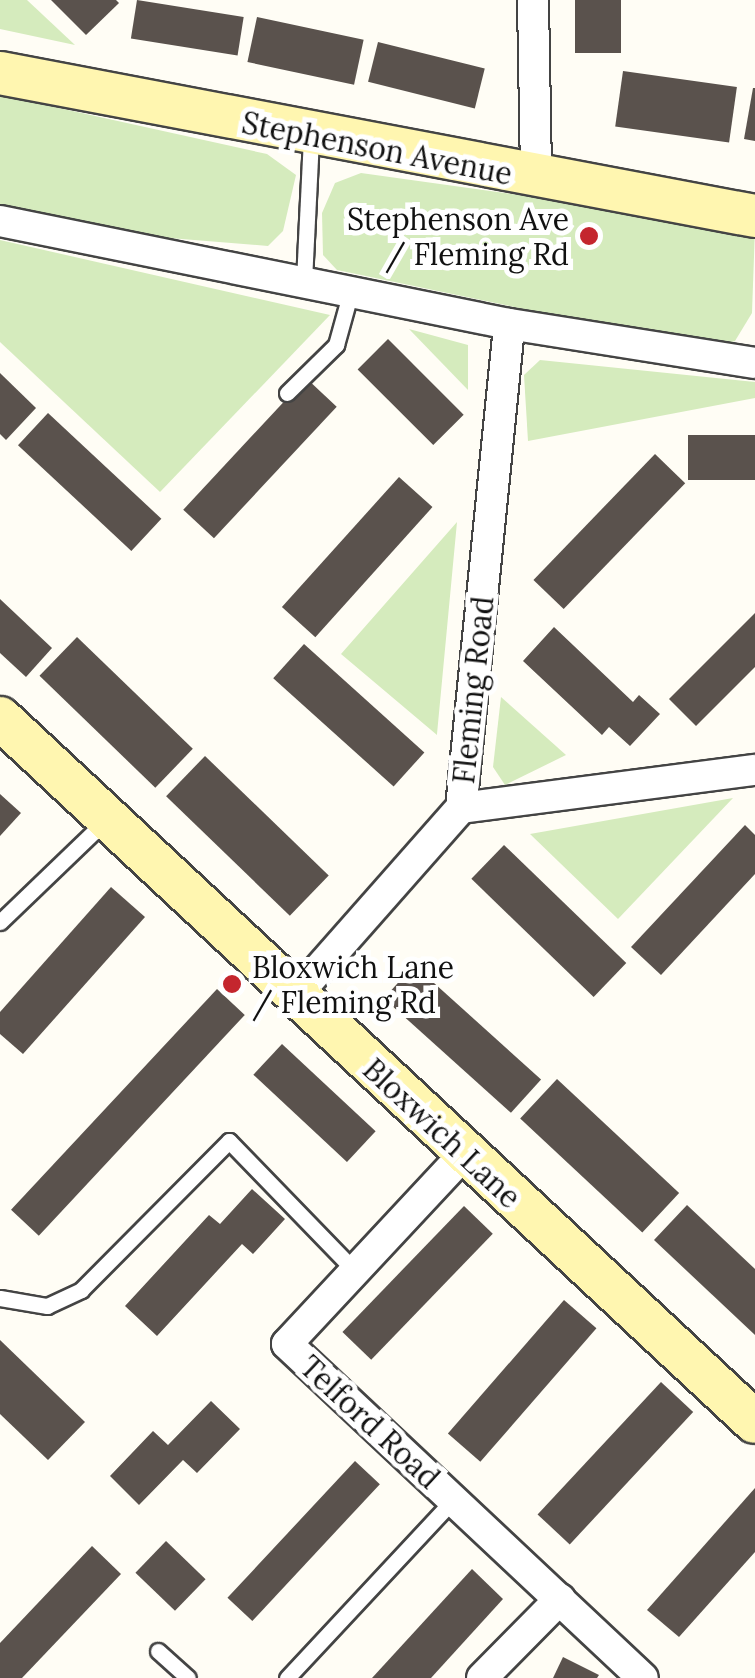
<!DOCTYPE html>
<style>
body{margin:0}
#map{position:relative;width:755px;height:1678px;overflow:hidden;background:#fffdf5;font-family:Lora,serif}
div>[style]{position:absolute}
[style*='--x']{left:calc(var(--x)*1px);top:calc(var(--y)*1px);width:calc(var(--w)*1px);rotate:calc(var(--a)*1deg)}
.green>*{inset:0;background:#d5ebbd}
.building>*{inset:0;background:#5a524d;transform-origin:0 0}
.roads{filter:drop-shadow(2px 0 #444) drop-shadow(-2px 0 #444) drop-shadow(0 2px #444) drop-shadow(0 -2px #444)}
.lane>*{height:15px;margin:-7.5px;padding:0 7.5px;transform-origin:7.5px;border-radius:7.5px;background:#fff}
.street>*{height:30px;margin:-15px;padding:0 15px;transform-origin:15px;border-radius:15px;background:#fff}
.secondary>*{height:42px;margin:-21px;padding:0 21px;transform-origin:21px;border-radius:21px;background:#fff6b0}
.dots>*{width:28px;height:28px;translate:-50% -50%;box-sizing:border-box;border:5px solid #fff;border-radius:50%}
span{translate:-50% -50%;white-space:nowrap;text-align:center;line-height:1.15;-webkit-text-stroke:10px #fff;paint-order:stroke}
.street-label{font-size:30px;color:#111}
.poi-label{font-size:30px;color:#111}
.right{translate:-100% -50%;text-align:right}
.left{translate:0 -50%;text-align:left}
</style>
<div id="map">
<div class="green">
<div style="clip-path:polygon(0 0,27px 0,75px 45px,0 29px)"></div>
<div style="clip-path:polygon(0 95px,267px 154px,296px 175px,283px 231px,268px 246px,157px 237px,0 204px)"></div>
<div style="clip-path:polygon(361px 173px,755px 228px,752px 313px,735px 341px,711px 348px,337px 270px,323px 255px,322px 213px,335px 183px)"></div>
<div style="clip-path:polygon(0 240px,330px 315px,160px 492px,0 342px)"></div>
<div style="clip-path:polygon(409px 329px,468px 345px,468px 390px)"></div>
<div style="clip-path:polygon(540px 360px,755px 382px,755px 398px,528px 441px,524px 375px)"></div>
<div style="clip-path:polygon(457px 522px,437px 734px,437px 735px,341px 654px)"></div>
<div style="clip-path:polygon(501px 697px,566px 755px,505px 785px,493px 767px)"></div>
<div style="clip-path:polygon(733px 798px,618px 919px,530px 834px)"></div>
</div>
<div class="building">
<div style="clip-path:polygon(51px 0,116px 0,119px 3px,86px 35px)"></div>
<div style="left:137px;top:0;width:108px;height:39px;rotate:9deg"></div>
<div style="left:575px;top:0;width:46px;height:53px"></div>
<div style="left:257px;top:17px;width:109px;height:46px;rotate:12deg"></div>
<div style="left:378px;top:42px;width:110px;height:41px;rotate:14deg"></div>
<div style="left:623px;top:71px;width:115px;height:56px;rotate:8deg"></div>
<div style="clip-path:polygon(753px 88px,755px 88px,755px 141px,744px 139px)"></div>
<div style="left:388px;top:339px;width:107px;height:43px;rotate:45deg"></div>
<div style="clip-path:polygon(0 373px,36px 408px,6px 440px,0 434px)"></div>
<div style="left:306px;top:378px;width:42px;height:180px;rotate:43deg"></div>
<div style="left:48px;top:413px;width:155px;height:44px;rotate:43deg"></div>
<div style="left:755px;top:435px;width:45px;height:67px;rotate:90deg"></div>
<div style="left:655px;top:454px;width:42px;height:175px;rotate:44deg"></div>
<div style="left:399px;top:477px;width:45px;height:175px;rotate:42deg"></div>
<div style="clip-path:polygon(0 599px,52px 648px,26px 677px,0 653px)"></div>
<div style="clip-path:polygon(755px 613px,755px 667px,696px 726px,669px 699px)"></div>
<div style="clip-path:polygon(554px 627px,633px 702px,639px 695px,660px 714px,630px 746px,609px 727px,602px 735px,523px 661px)"></div>
<div style="left:77px;top:637px;width:161px;height:54px;rotate:44deg"></div>
<div style="left:304px;top:644px;width:162px;height:46px;rotate:42deg"></div>
<div style="left:205px;top:756px;width:172px;height:56px;rotate:44deg"></div>
<div style="clip-path:polygon(0 794px,21px 813px,0 836px)"></div>
<div style="clip-path:polygon(745px 825px,755px 835px,755px 874px,661px 975px,631px 947px)"></div>
<div style="left:504px;top:845px;width:170px;height:47px;rotate:44deg"></div>
<div style="clip-path:polygon(111px 887px,145px 917px,23px 1054px,0 1034px,0 1012px)"></div>
<div style="left:414px;top:965px;width:171px;height:45px;rotate:42deg"></div>
<div style="left:217px;top:989px;width:38px;height:302px;rotate:43deg"></div>
<div style="left:282px;top:1044px;width:128px;height:42px;rotate:43deg"></div>
<div style="left:557px;top:1079px;width:167px;height:54px;rotate:43deg"></div>
<div style="clip-path:polygon(252px 1189px,285px 1219px,253px 1254px,242px 1244px,157px 1336px,125px 1306px,209px 1215px,220px 1224px)"></div>
<div style="clip-path:polygon(687px 1205px,755px 1269px,755px 1335px,654px 1240px)"></div>
<div style="left:464px;top:1206px;width:40px;height:175px;rotate:44deg"></div>
<div style="left:564px;top:1300px;width:43px;height:177px;rotate:41deg"></div>
<div style="clip-path:polygon(0 1340px,85px 1422px,48px 1460px,0 1414px)"></div>
<div style="left:661px;top:1382px;width:44px;height:181px;rotate:43deg"></div>
<div style="clip-path:polygon(211px 1401px,240px 1429px,197px 1473px,183px 1460px,139px 1505px,110px 1476px,153px 1431px,168px 1445px)"></div>
<div style="left:355px;top:1461px;width:34px;height:187px;rotate:43deg"></div>
<div style="clip-path:polygon(755px 1488px,755px 1552px,679px 1637px,647px 1610px)"></div>
<div style="left:166px;top:1541px;width:55px;height:44px;rotate:44deg"></div>
<div style="clip-path:polygon(92px 1546px,121px 1574px,22px 1678px,0 1678px,0 1643px)"></div>
<div style="clip-path:polygon(472px 1569px,503px 1599px,431px 1678px,372px 1678px)"></div>
<div style="clip-path:polygon(563px 1657px,599px 1675px,597px 1678px,553px 1678px)"></div>
</div>
<div class="roads">
<div class="lane">
<div style="--x:304;--y:281;--w:145;--a:-87.2"></div>
<div style="--x:287;--y:393;--w:69;--a:-44.4"></div>
<div style="--x:336;--y:345;--w:56;--a:-74.5"></div>
<div style="--x:0;--y:922;--w:146;--a:-43.9"></div>
<div style="--x:0;--y:1298;--w:48;--a:9.7"></div>
<div style="--x:47;--y:1306;--w:38;--a:-25"></div>
<div style="--x:81;--y:1290;--w:210;--a:-45.2"></div>
<div style="--x:229;--y:1141;--w:181;--a:45.9"></div>
<div style="--x:158;--y:1651;--w:40;--a:42"></div>
<div style="--x:287;--y:1678;--w:243;--a:-47"></div>
</div>
<div class="street">
<div style="--x:533;--y:0;--w:178;--a:89"></div>
<div style="--x:0;--y:221;--w:519;--a:11.44"></div>
<div style="--x:509;--y:324;--w:249;--a:9"></div>
<div style="--x:461;--y:808;--w:296;--a:-7.4"></div>
<div style="--x:296;--y:995;--w:249;--a:-48.6"></div>
<div style="--x:461;--y:808;--w:486;--a:-84.3"></div>
<div style="--x:465;--y:1153;--w:261;--a:133"></div>
<div style="--x:287;--y:1344;--w:488;--a:43.2"></div>
<div style="--x:482;--y:1678;--w:111;--a:-45.4"></div>
</div>
<div class="secondary">
<div style="--x:0;--y:73;--w:768;--a:10.73"></div>
<div style="--x:0;--y:718;--w:1032;--a:43"></div>
</div>
</div>
<div class="dots">
<div style="left:589px;top:236px;background:#c4262e"></div>
<div style="left:232px;top:984px;background:#c4262e"></div>
</div>
<div class="street-label">
<span style="left:377px;top:148px;rotate:11deg">Stephenson Avenue</span>
<span style="left:473px;top:690px;rotate:-84deg">Fleming Road</span>
<span style="left:442px;top:1133px;rotate:43deg">Bloxwich Lane</span>
<span style="left:370px;top:1422px;rotate:43deg">Telford Road</span>
</div>
<div class="poi-label">
<span class="right" style="left:569px;top:236px">Stephenson Ave<br>/ Fleming Rd</span>
<span class="left" style="left:252px;top:984px">Bloxwich Lane<br>/ Fleming Rd</span>
</div>
</div>
